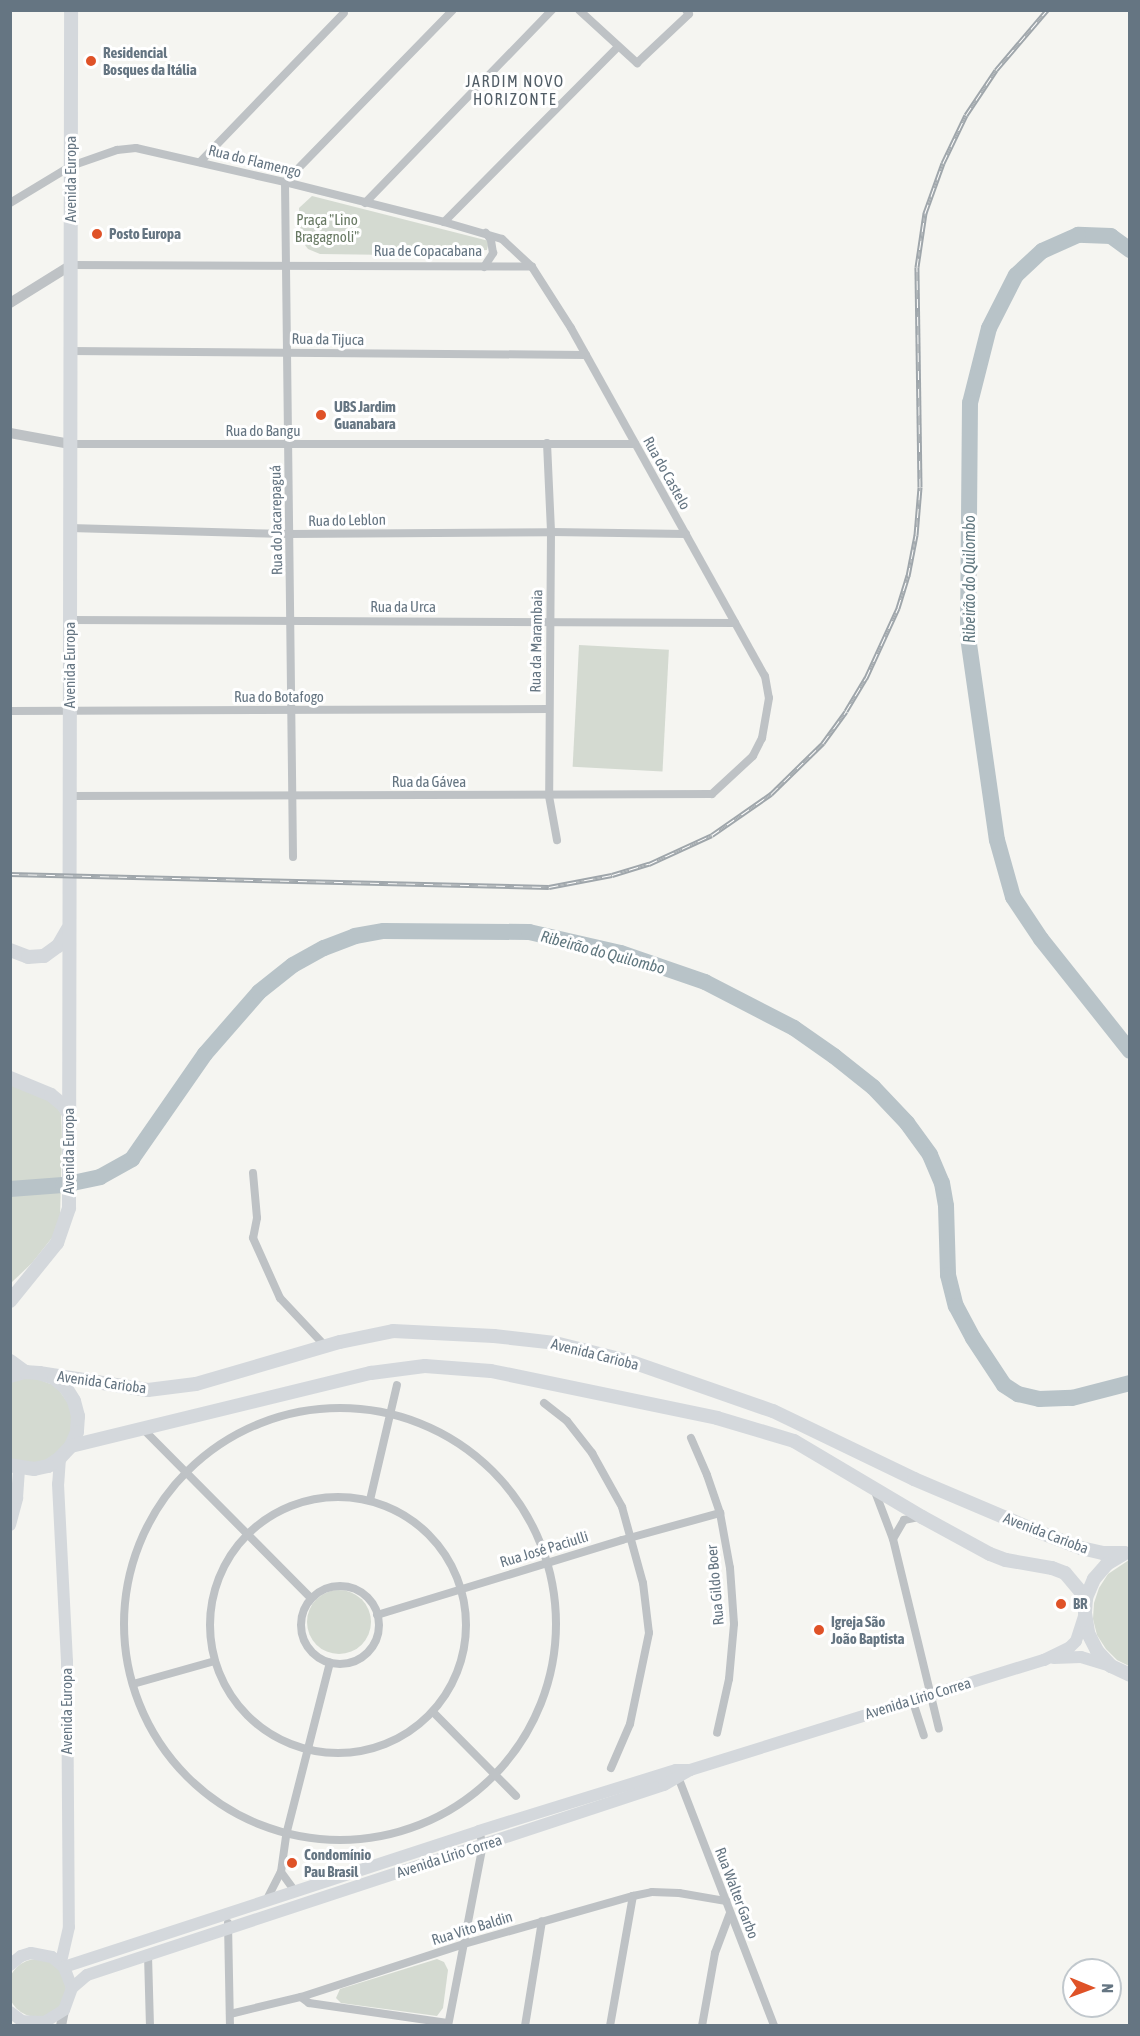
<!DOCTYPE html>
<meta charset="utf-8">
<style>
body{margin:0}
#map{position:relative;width:1140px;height:2036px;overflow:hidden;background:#f5f5f1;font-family:"Asap Condensed",sans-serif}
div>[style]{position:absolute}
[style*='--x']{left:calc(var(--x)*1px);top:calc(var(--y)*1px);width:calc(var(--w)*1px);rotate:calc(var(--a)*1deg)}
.green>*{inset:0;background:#d4dad1;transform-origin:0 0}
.round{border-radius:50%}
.river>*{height:16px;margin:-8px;padding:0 8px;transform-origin:8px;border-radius:8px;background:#b8c3c8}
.minor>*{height:8px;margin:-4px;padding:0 4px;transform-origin:4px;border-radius:4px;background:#bec2c5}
.minor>.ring{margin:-4px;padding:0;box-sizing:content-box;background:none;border:8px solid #bec2c5;border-radius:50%}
.tertiary>*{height:10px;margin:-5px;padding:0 5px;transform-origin:5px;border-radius:5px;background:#bec2c5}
.secondary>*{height:12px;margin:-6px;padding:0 6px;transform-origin:6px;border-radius:6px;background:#d4d8dc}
.primary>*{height:14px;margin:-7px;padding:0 7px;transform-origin:7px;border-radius:7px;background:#d4d8dc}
.rail>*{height:5px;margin-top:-2.5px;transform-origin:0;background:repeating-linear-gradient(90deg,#fff 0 9px,#9fa6ab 0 18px);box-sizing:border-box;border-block:2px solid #9fa6ab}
.dots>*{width:16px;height:16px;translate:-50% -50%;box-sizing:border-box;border:3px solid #fff;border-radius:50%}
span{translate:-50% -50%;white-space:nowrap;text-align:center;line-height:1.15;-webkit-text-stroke:6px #fff;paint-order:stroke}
.poi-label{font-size:15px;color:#657582;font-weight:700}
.left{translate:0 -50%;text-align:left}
.street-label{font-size:15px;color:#657582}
.park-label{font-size:15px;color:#687963}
.neighbourhood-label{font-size:16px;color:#525e67;letter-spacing:1.5px}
.water-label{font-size:16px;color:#60777f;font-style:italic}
.frame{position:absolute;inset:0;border:12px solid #657582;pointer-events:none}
.north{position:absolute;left:1062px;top:1958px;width:60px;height:60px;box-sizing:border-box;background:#fff;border:2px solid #c1c8cd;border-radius:50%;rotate:91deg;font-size:16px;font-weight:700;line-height:24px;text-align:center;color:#657582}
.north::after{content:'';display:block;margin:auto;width:21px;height:27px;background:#df5227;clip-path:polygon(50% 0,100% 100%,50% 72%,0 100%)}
</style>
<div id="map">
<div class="green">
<div style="clip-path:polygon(312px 196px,489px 241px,487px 250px,395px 255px,320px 254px,308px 249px,301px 240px,299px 208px)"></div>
<div style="left:579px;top:645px;width:90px;height:122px;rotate:3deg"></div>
<div style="clip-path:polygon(11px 1084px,54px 1102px,61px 1114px,62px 1139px,60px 1218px,55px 1234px,32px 1263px,11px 1283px)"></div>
<div style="clip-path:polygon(32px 1377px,56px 1386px,71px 1407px,72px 1433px,58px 1455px,33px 1465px,11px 1461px,10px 1381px)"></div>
<div style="clip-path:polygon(1129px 1560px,1129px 1666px,1117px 1660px,1106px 1649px,1097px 1635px,1093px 1619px,1094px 1603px,1099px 1588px,1108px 1574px)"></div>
<div class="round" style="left:307px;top:1590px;width:64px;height:64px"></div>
<div class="round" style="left:8px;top:1959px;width:58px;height:58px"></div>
<div style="clip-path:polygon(437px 1959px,444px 1962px,448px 1970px,443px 2008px,437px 2016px,341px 2003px,336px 1998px,340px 1989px)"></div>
</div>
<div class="river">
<div style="--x:1130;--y:250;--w:24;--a:-144"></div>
<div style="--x:1111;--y:236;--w:33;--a:-178"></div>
<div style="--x:1078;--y:235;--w:39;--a:156"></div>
<div style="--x:1042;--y:251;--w:35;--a:137"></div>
<div style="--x:1016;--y:275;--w:59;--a:117"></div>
<div style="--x:989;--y:328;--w:77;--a:104.2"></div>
<div style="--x:970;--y:403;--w:234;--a:90.5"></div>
<div style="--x:968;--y:637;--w:205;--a:81.9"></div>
<div style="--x:997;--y:840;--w:59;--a:74.3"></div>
<div style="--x:1013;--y:897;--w:50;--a:56.3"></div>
<div style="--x:1041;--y:939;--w:143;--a:51.5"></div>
<div style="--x:10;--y:1189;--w:53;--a:-4.3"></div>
<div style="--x:63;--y:1185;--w:38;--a:-12"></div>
<div style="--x:100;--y:1177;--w:37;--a:-29"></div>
<div style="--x:132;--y:1159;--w:128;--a:-55.2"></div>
<div style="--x:205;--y:1054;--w:82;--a:-48.9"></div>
<div style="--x:259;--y:992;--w:43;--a:-38.5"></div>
<div style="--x:293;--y:965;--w:35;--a:-29"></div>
<div style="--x:324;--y:948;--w:33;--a:-21"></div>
<div style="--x:355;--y:936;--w:29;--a:-10"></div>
<div style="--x:384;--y:931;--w:145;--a:0.4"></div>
<div style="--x:529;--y:932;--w:94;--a:12.9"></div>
<div style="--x:621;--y:953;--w:89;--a:19"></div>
<div style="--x:705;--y:982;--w:100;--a:27.3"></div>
<div style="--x:794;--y:1028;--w:49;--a:35"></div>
<div style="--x:834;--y:1056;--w:50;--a:38.5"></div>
<div style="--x:873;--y:1087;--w:50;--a:46.6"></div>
<div style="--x:907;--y:1123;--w:39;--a:54"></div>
<div style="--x:930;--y:1155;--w:30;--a:67"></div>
<div style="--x:942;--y:1183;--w:23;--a:80"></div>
<div style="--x:946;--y:1206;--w:69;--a:88.3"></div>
<div style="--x:948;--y:1275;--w:32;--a:76"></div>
<div style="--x:956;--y:1306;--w:36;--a:62"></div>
<div style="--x:973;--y:1338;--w:56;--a:56.6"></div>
<div style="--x:1004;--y:1385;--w:17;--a:33"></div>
<div style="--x:1018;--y:1394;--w:22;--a:13"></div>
<div style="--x:1039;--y:1399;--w:33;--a:-2"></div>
<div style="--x:1072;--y:1398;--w:60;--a:-14.5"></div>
</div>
<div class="minor">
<div style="--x:579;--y:10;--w:79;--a:42.4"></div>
<div style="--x:637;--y:63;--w:71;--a:-43.3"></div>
<div style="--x:689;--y:14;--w:5;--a:-127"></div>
<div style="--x:200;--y:162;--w:207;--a:-46"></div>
<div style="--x:10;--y:203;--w:71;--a:-31.2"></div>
<div style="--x:71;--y:166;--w:49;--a:-19.2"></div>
<div style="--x:117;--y:150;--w:19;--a:-6"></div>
<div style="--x:136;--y:148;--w:153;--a:12.9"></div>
<div style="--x:285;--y:182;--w:164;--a:14.1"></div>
<div style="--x:444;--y:222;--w:60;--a:16.3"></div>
<div style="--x:502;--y:239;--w:41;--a:43"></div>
<div style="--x:532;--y:267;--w:72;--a:57.4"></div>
<div style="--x:571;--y:328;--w:398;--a:60.9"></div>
<div style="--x:765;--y:676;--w:22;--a:80"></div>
<div style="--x:769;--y:698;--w:41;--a:99.9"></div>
<div style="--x:762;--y:738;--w:20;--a:117"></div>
<div style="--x:753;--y:756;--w:56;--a:137.2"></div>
<div style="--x:712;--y:794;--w:642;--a:179.82"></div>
<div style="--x:365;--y:203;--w:269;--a:-45.9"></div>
<div style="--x:444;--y:222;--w:247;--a:-45.2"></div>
<div style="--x:71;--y:265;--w:461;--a:0.2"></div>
<div style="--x:484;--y:267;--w:17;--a:-57"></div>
<div style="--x:493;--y:253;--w:13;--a:-99"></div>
<div style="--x:491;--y:240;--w:9;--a:-126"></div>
<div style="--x:70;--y:351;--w:516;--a:0.44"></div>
<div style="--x:547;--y:443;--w:89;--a:87.4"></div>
<div style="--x:551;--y:532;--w:264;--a:90.4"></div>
<div style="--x:549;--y:796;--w:45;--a:79.7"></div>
<div style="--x:70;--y:444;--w:565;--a:0"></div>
<div style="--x:70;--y:528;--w:219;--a:1.6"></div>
<div style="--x:289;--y:534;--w:262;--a:-0.4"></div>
<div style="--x:551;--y:532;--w:135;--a:0.8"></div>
<div style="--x:70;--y:620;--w:665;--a:0.26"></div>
<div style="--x:10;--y:711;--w:538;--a:-0.21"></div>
<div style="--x:293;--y:857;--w:675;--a:-90.68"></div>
<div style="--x:285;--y:182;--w:240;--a:-45.7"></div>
<div style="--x:253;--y:1173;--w:45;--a:84.9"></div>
<div style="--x:257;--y:1218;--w:20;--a:101"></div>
<div style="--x:253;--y:1238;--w:66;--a:65.8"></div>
<div style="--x:280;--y:1298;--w:66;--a:46.8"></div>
<div style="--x:544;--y:1403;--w:29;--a:38"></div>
<div style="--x:567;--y:1421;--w:41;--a:52"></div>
<div style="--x:592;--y:1453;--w:62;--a:60.9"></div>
<div style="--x:622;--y:1507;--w:79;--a:74.6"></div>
<div style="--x:643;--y:1583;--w:50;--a:83.2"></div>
<div style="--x:649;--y:1633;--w:93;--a:101.8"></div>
<div style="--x:630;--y:1724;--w:48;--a:113.4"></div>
<div class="ring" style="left:124px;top:1408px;width:424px;height:424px"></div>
<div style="--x:143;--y:1429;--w:238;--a:45.2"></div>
<div style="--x:691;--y:1438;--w:40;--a:66.6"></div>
<div style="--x:707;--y:1475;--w:40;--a:71.1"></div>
<div style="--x:720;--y:1513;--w:56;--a:79.7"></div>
<div style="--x:730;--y:1568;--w:56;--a:85.9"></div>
<div style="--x:734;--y:1624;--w:55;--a:95.2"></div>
<div style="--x:729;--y:1679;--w:55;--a:102.5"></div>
<div style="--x:874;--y:1489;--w:53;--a:69.2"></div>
<div style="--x:893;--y:1539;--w:195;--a:76.4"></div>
<div class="ring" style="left:210px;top:1497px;width:248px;height:248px"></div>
<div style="--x:370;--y:1500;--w:118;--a:-76.8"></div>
<div style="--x:893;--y:1539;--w:22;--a:-60"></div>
<div style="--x:904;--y:1520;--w:16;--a:-11"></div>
<div class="ring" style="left:301px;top:1586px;width:70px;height:70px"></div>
<div style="--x:377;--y:1615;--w:256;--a:-17"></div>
<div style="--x:622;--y:1540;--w:102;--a:-15.4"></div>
<div style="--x:133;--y:1684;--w:85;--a:-15.7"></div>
<div style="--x:912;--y:1699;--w:38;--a:72"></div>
<div style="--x:433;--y:1712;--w:118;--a:45.3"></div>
<div style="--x:677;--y:1774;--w:270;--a:68.9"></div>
<div style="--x:281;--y:1872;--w:22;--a:54"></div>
<div style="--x:267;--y:1899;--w:30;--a:-63"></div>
<div style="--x:281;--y:1872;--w:37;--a:-82"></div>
<div style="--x:286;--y:1835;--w:178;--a:-75.7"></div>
<div style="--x:228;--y:1923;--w:103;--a:88.9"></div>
<div style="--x:148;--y:1955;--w:71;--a:88.4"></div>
<div style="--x:301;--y:1997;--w:10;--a:37"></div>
<div style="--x:309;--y:2003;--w:140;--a:8.2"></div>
<div style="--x:230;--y:2014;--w:73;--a:-13.5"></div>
<div style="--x:301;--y:1997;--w:171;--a:-18"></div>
<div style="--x:464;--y:1944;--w:176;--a:-15.9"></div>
<div style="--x:633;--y:1896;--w:19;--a:-12"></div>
<div style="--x:652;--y:1892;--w:27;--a:2"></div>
<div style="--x:679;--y:1893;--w:48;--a:9.7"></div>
<div style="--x:448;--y:2026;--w:184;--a:-79.1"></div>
<div style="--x:483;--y:1845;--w:15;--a:-106"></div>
<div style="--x:525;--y:2026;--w:106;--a:-80.8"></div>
<div style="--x:610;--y:2026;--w:132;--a:-80"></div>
<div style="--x:702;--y:2026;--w:74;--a:-79.9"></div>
<div style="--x:715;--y:1953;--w:43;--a:-69.4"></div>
</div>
<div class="tertiary">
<div style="--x:10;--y:303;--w:72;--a:-31.9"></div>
<div style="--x:10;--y:433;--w:61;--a:10.4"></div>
<div style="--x:61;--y:2026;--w:16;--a:-79"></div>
</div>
<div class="secondary">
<div style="--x:60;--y:1458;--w:26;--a:94"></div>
<div style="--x:58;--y:1484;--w:177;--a:87.1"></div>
<div style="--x:67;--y:1661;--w:266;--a:89.6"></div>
<div style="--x:69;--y:1927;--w:37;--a:103"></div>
<div style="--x:10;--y:1525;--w:28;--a:-75"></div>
<div style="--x:17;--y:1498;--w:30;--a:-86"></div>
<div style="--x:1054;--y:1658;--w:27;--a:-2"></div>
<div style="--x:1081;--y:1657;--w:31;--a:17"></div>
<div style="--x:10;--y:1965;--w:14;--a:-39"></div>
<div style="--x:21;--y:1956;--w:10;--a:-17"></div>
<div style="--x:31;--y:1953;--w:21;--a:11"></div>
<div style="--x:52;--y:1957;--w:16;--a:40"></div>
<div style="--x:64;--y:1967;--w:22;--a:69"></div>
<div style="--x:72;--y:1988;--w:23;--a:110"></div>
<div style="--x:64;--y:2010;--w:22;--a:148"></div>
<div style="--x:45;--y:2022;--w:23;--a:-178"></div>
<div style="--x:22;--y:2021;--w:15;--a:-143"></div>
<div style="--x:64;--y:1967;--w:437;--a:-18.1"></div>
<div style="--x:479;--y:1831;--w:206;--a:-17.2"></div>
<div style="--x:676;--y:1770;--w:14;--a:0"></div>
<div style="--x:690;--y:1770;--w:371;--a:-17.3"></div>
<div style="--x:1044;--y:1660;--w:28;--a:-26"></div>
<div style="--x:1069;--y:1648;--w:10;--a:-45"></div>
<div style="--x:1076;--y:1641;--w:25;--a:-72"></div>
<div style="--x:72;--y:1988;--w:20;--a:-41"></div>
<div style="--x:87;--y:1975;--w:607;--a:-18.23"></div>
<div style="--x:664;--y:1785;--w:30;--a:-30"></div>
</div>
<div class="primary">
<div style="--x:10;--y:950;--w:19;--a:21"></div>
<div style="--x:28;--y:957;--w:16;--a:-4"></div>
<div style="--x:44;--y:956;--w:17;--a:-36"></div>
<div style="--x:58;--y:946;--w:20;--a:-60"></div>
<div style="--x:10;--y:1078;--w:44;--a:22.5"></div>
<div style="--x:51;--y:1095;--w:17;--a:40"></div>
<div style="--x:64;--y:1106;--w:8;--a:60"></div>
<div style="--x:10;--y:1301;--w:75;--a:-51"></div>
<div style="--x:57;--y:1243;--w:37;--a:-71"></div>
<div style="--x:69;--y:1208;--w:1198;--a:-89.9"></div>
<div style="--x:10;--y:1361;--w:19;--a:36"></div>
<div style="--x:39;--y:1373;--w:110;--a:8.9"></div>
<div style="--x:148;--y:1390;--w:48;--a:-7.1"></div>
<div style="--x:196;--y:1384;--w:150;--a:-16.3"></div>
<div style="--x:340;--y:1342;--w:54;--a:-11.7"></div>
<div style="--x:393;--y:1331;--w:101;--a:2.8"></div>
<div style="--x:494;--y:1336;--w:61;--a:6.5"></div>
<div style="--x:555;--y:1343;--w:79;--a:13.9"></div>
<div style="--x:632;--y:1362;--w:149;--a:19.2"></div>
<div style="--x:773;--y:1411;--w:157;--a:25.7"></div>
<div style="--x:914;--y:1479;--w:136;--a:23"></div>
<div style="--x:1039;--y:1532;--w:45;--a:20.9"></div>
<div style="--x:1081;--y:1548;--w:23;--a:13"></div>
<div style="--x:1103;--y:1553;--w:21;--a:0"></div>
<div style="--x:10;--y:1376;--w:16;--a:-15"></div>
<div style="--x:25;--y:1372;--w:14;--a:4"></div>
<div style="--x:39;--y:1373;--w:16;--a:18"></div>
<div style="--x:54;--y:1378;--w:16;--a:40"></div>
<div style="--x:66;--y:1388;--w:15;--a:58"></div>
<div style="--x:74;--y:1401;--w:16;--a:75"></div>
<div style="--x:78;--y:1416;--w:16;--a:94"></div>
<div style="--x:77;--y:1432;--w:15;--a:113"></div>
<div style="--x:71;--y:1446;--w:16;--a:133"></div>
<div style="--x:60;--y:1458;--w:14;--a:146"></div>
<div style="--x:48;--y:1466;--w:14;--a:168"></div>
<div style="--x:34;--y:1469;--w:24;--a:-171"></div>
<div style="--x:71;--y:1446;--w:309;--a:-13.7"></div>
<div style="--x:371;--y:1373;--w:54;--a:-7.4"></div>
<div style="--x:425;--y:1366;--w:66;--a:4.3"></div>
<div style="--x:491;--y:1371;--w:231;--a:11.7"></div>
<div style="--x:717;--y:1418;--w:80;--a:16.6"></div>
<div style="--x:794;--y:1441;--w:149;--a:30.7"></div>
<div style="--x:922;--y:1517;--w:77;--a:28.6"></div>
<div style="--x:990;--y:1554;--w:17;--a:21"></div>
<div style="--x:1006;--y:1560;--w:47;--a:9.9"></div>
<div style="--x:1052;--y:1568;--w:14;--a:21"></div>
<div style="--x:1065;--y:1573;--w:33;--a:50"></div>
<div style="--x:1125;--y:1553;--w:21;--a:149"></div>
<div style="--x:1107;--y:1564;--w:20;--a:131"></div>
<div style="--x:1094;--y:1579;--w:21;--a:113"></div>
<div style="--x:1086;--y:1598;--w:15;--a:94"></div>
<div style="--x:1085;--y:1613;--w:20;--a:81"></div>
<div style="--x:1088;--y:1633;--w:20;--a:63"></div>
<div style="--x:1097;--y:1651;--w:21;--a:47"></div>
<div style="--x:1111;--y:1666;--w:21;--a:25"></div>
</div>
<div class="rail">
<div style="--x:10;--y:874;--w:539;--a:1.38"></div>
<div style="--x:549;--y:887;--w:64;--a:-10.8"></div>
<div style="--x:612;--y:875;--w:39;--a:-17"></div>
<div style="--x:649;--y:864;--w:69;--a:-24.7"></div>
<div style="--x:712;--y:835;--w:72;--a:-34.8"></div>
<div style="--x:771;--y:794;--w:73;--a:-44.4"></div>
<div style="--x:823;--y:743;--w:39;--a:-54"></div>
<div style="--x:846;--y:711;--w:39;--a:-59"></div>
<div style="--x:866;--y:678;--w:77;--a:-65.4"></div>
<div style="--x:898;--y:608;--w:34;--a:-73"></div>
<div style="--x:908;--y:576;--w:42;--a:-79"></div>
<div style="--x:916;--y:535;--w:48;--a:-85.2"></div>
<div style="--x:920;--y:487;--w:220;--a:-90.8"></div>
<div style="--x:917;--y:267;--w:55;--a:-81.6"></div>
<div style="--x:925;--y:213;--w:53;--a:-70.2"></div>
<div style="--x:943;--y:163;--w:53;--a:-64.4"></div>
<div style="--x:966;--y:115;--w:54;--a:-56.3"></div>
<div style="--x:996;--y:70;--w:79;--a:-49.6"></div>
</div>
<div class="dots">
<div style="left:91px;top:61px;background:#df5227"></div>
<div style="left:97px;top:234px;background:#df5227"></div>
<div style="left:321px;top:415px;background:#df5227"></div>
<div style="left:1061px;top:1604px;background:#df5227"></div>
<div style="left:819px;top:1630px;background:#df5227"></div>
<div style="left:292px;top:1863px;background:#df5227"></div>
</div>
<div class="poi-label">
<span class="left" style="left:103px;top:61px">Residencial<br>Bosques da Itália</span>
<span class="left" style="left:109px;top:234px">Posto Europa</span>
<span class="left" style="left:334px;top:415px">UBS Jardim<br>Guanabara</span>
<span class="left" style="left:1073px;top:1604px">BR</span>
<span class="left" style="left:831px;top:1630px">Igreja São<br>João Baptista</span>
<span class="left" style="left:304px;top:1863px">Condomínio<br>Pau Brasil</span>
</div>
<div class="street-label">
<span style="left:255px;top:161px;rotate:14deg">Rua do Flamengo</span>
<span style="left:71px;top:179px;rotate:-90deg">Avenida Europa</span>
<span style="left:428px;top:251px">Rua de Copacabana</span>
<span style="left:328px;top:339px;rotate:1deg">Rua da Tijuca</span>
<span style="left:263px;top:431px">Rua do Bangu</span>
<span style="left:667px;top:473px;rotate:61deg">Rua do Castelo</span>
<span style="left:276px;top:520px;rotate:-91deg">Rua do Jacarepaguá</span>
<span style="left:347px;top:520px;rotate:-1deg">Rua do Leblon</span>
<span style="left:403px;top:607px">Rua da Urca</span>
<span style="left:536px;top:641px;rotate:-89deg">Rua da Marambaia</span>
<span style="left:70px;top:665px;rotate:-90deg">Avenida Europa</span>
<span style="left:279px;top:697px">Rua do Botafogo</span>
<span style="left:429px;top:782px">Rua da Gávea</span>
<span style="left:69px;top:1151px;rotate:-90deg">Avenida Europa</span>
<span style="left:595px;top:1354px;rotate:14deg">Avenida Carioba</span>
<span style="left:102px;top:1382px;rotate:8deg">Avenida Carioba</span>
<span style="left:1046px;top:1533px;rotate:21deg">Avenida Carioba</span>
<span style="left:544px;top:1549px;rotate:-17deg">Rua José Paciulli</span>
<span style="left:715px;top:1585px;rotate:-95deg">Rua Gildo Boer</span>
<span style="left:918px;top:1698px;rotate:-17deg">Avenida Lírio Correa</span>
<span style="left:67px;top:1711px;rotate:-90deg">Avenida Europa</span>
<span style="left:449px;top:1856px;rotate:-18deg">Avenida Lírio Correa</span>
<span style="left:737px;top:1893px;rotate:69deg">Rua Walter Garbo</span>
<span style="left:472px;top:1928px;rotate:-17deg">Rua Vito Baldin</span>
</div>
<div class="park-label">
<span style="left:327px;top:228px">Praça "Lino<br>Bragagnoli"</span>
</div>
<div class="neighbourhood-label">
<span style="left:515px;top:90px">JARDIM NOVO<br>HORIZONTE</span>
</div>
<div class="water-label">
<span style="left:969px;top:579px;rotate:-90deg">Ribeirão do Quilombo</span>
<span style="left:603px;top:952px;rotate:15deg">Ribeirão do Quilombo</span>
</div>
<div class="frame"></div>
<div class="north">N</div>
</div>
